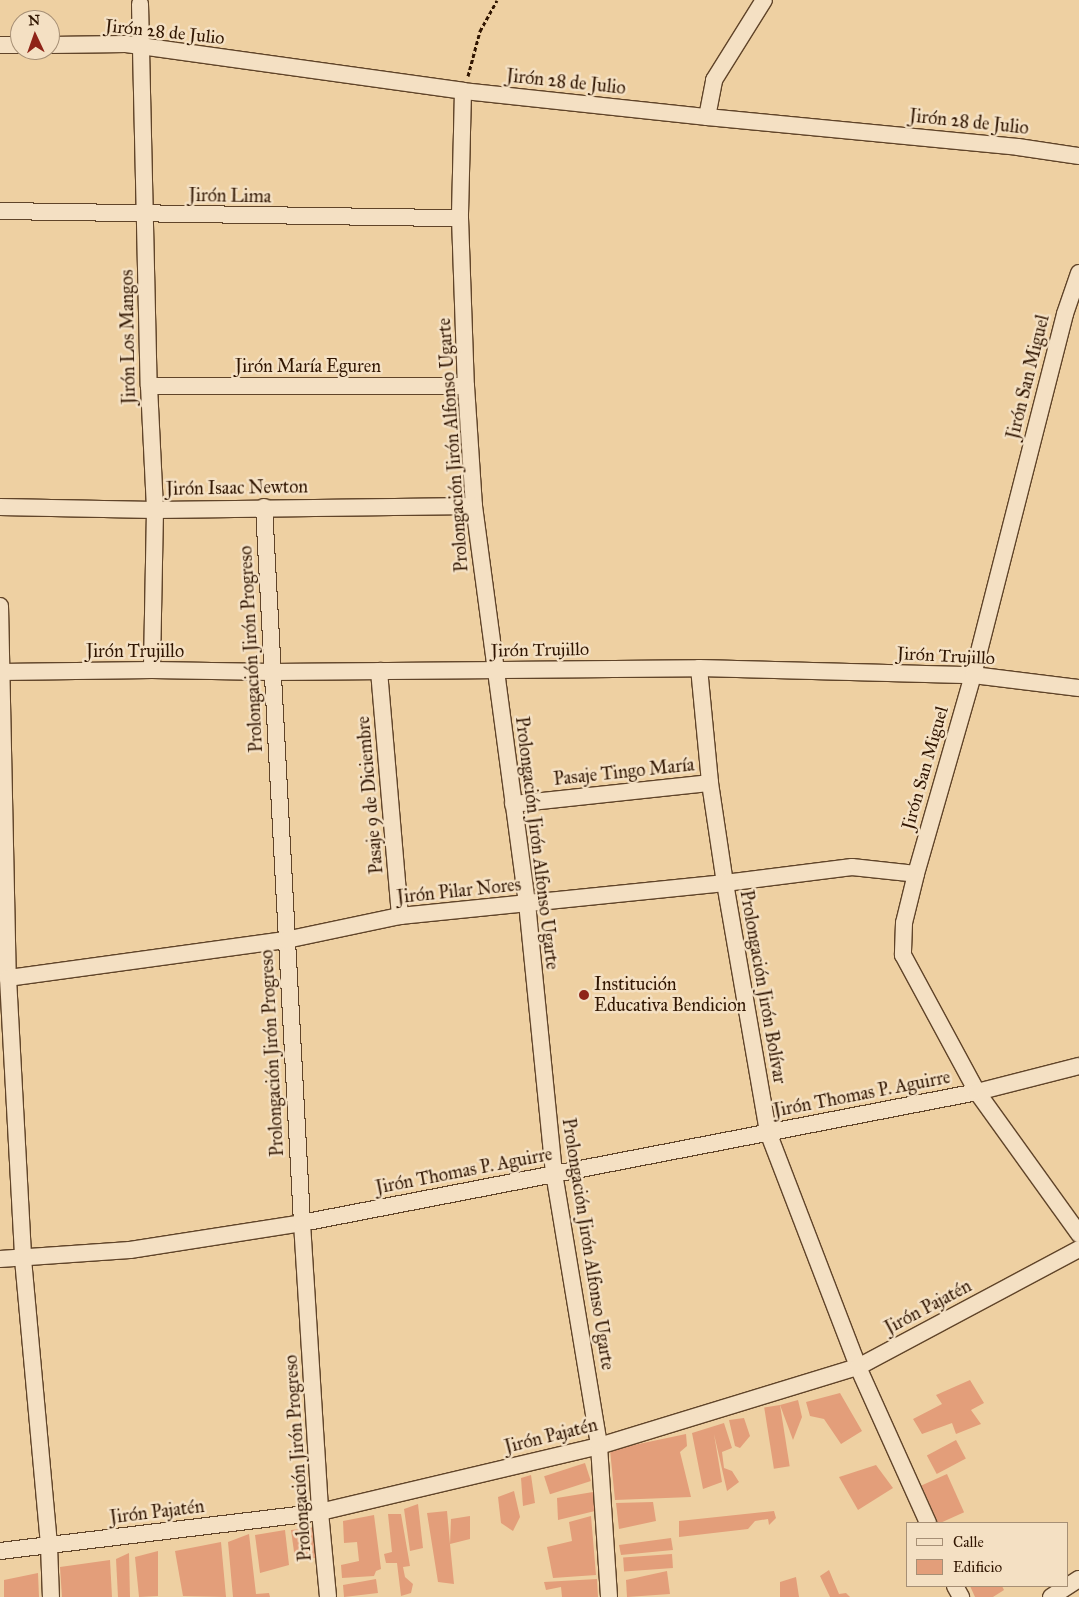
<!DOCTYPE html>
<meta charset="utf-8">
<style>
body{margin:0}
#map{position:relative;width:1079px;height:1597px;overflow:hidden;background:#eed0a2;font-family:"IM FELL Great Primer",serif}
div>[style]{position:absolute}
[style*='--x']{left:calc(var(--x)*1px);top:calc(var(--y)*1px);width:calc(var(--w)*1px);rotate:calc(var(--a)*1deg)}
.building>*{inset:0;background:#e39e7a;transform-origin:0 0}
.path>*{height:3px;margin-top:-1.5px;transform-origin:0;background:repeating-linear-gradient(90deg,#301501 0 4px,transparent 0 6.5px)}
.roads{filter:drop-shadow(1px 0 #604429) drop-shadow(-1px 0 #604429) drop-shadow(0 1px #604429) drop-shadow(0 -1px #604429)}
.minor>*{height:16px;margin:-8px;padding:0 8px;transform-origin:8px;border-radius:8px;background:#f4e0c3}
.dots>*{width:14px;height:14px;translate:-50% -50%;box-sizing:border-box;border:2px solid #f4e0c3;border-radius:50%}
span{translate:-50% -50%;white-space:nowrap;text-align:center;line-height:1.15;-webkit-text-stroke:5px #f4e0c3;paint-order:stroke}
.street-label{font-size:18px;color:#301501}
.poi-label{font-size:18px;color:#301501}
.left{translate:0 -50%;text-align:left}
.legend{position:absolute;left:906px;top:1522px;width:162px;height:65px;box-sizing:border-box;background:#f4e0c3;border:1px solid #a68f75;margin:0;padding:6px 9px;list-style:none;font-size:15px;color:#301501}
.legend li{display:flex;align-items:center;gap:10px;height:25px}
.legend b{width:25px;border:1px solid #a68f75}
.north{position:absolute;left:10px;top:10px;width:50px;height:50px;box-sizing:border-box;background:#f4e0c3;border:1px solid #a68f75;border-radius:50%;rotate:357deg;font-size:14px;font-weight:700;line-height:20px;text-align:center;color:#301501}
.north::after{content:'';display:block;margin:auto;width:18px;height:22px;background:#8f2418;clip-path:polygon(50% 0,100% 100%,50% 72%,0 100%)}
</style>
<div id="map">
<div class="building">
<div style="clip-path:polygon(970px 1380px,984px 1403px,971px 1410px,981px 1424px,956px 1434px,952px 1423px,922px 1434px,913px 1419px,942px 1404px,936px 1395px)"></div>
<div style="clip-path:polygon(840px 1393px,862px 1431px,841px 1444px,824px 1419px,810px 1416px,806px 1402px)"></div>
<div style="clip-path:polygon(798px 1400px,802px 1417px,793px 1440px,780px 1405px)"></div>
<div style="left:780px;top:1405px;width:62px;height:16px;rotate:81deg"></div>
<div style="clip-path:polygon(744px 1418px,750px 1436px,740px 1448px,735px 1446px,729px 1420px)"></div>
<div style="clip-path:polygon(724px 1423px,732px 1448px,722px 1452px,724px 1468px,732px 1471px,739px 1482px,727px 1491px,714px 1434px,722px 1482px,703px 1489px,692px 1433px)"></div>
<div style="clip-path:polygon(686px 1434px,687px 1446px,680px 1452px,691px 1497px,615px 1500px,610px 1450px)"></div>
<div style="left:956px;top:1440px;width:21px;height:33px;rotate:62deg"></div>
<div style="left:585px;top:1463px;width:19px;height:43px;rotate:72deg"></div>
<div style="clip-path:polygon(876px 1465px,893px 1488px,858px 1510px,839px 1477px)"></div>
<div style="left:947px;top:1474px;width:42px;height:28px;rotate:66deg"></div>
<div style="clip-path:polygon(531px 1475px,535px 1503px,523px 1506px,521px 1478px)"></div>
<div style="clip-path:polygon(514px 1491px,520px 1517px,513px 1531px,501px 1523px,498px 1497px)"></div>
<div style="clip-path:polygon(593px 1492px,595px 1511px,558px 1520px,557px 1498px)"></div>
<div style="clip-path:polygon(653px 1502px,656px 1521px,619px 1529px,616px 1503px)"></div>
<div style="clip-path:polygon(418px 1504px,423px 1548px,410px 1551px,404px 1509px)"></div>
<div style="clip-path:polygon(447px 1511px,450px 1544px,454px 1584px,438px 1582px,427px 1513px)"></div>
<div style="clip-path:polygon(774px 1511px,776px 1518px,769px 1525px,768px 1519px,755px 1521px,748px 1529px,679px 1537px,679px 1521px)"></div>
<div style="clip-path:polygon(388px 1514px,401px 1514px,410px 1566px,403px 1567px,405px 1577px,413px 1584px,411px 1593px,401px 1596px,397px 1563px,386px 1563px,384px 1554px,392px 1552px)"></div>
<div style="clip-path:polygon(374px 1515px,381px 1569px,376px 1571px,374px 1576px,342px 1578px,341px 1565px,359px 1561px,357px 1542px,344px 1543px,343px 1521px)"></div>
<div style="clip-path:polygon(470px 1516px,470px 1539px,450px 1544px,451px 1519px)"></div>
<div style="clip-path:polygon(591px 1516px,596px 1575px,553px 1578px,547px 1547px,572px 1541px,569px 1522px)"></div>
<div style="clip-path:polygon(316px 1527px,318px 1558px,295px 1559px,291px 1530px)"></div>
<div style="clip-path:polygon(285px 1530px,289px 1565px,260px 1573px,255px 1535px)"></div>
<div style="clip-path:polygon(249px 1534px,256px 1594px,269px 1593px,270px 1597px,233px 1597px,228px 1542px)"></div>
<div style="clip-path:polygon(671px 1538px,673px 1550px,621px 1555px,619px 1545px)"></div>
<div style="clip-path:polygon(221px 1542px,226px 1597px,183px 1596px,175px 1551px)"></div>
<div style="clip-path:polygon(158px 1551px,158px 1596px,139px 1597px,135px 1557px)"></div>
<div style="clip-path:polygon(129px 1553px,130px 1597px,118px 1597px,116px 1559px)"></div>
<div style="left:672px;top:1554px;width:14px;height:49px;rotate:86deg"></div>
<div style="clip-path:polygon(110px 1560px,112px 1597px,62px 1597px,60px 1567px)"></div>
<div style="clip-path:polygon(829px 1570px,839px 1594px,846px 1593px,850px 1597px,830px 1597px,820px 1576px)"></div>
<div style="clip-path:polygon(667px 1571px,670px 1594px,627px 1597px,626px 1580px)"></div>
<div style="clip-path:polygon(38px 1573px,39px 1597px,4px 1597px,4px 1580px)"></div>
<div style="clip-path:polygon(796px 1577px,799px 1597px,780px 1597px,780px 1582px)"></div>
<div style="clip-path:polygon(376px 1579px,378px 1593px,344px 1597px,343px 1585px)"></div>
<div style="clip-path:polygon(597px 1579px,598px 1597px,562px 1597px,561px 1587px,546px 1590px,544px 1582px)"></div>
<div style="clip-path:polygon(970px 1586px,1002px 1586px,1004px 1590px,993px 1597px,975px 1597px)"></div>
</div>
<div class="path">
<div style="--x:468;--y:76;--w:47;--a:-75.1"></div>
<div style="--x:480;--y:31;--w:35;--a:-61"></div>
</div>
<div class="roads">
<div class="minor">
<div style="--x:140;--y:4;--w:382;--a:88.7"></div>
<div style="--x:149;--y:386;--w:124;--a:87.2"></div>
<div style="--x:155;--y:510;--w:160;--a:91.1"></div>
<div style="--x:0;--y:45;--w:20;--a:0"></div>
<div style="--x:50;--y:45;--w:76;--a:-0.8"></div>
<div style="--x:126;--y:44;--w:340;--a:7.9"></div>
<div style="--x:463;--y:91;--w:245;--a:6.1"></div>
<div style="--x:707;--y:117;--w:312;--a:5.5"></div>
<div style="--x:1018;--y:147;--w:62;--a:8.4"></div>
<div style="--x:463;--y:91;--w:127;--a:91.4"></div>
<div style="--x:460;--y:218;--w:168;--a:88"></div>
<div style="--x:466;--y:386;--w:120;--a:86.2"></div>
<div style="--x:474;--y:506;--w:401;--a:82.4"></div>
<div style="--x:527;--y:903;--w:271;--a:84.3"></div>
<div style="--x:554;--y:1173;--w:277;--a:80.6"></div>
<div style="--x:599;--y:1446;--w:151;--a:86.2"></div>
<div style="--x:707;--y:117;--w:38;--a:-79"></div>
<div style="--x:714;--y:80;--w:94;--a:-58"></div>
<div style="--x:0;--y:211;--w:460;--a:0.9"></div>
<div style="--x:1079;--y:273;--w:43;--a:108.9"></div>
<div style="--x:1065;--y:314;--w:373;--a:104.3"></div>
<div style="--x:973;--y:675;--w:207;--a:106"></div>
<div style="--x:916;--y:874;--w:50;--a:103.8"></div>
<div style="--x:904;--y:923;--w:32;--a:92"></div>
<div style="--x:903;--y:955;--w:156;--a:61.6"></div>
<div style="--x:977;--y:1092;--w:175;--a:54.3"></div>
<div style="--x:149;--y:386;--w:317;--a:0"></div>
<div style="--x:0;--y:507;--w:155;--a:1.1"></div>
<div style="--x:155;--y:510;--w:319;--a:-0.7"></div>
<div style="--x:264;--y:507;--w:717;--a:86.96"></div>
<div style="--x:302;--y:1223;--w:290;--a:86.4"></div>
<div style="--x:320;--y:1512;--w:85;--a:84.6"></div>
<div style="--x:0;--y:606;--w:372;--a:88.8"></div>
<div style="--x:8;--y:978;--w:281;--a:86.9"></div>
<div style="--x:23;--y:1259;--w:288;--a:84.8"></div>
<div style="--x:49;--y:1546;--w:51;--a:87.8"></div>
<div style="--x:699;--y:668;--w:116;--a:84.5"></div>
<div style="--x:710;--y:783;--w:101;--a:81.5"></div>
<div style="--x:725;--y:883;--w:253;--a:80.2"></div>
<div style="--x:768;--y:1132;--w:252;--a:69"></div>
<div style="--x:858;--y:1367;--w:171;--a:65.8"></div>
<div style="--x:379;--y:671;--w:246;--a:85.1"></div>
<div style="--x:0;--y:672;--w:152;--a:-0.8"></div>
<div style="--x:152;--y:670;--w:120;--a:1"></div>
<div style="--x:272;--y:672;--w:427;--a:-0.5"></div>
<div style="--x:699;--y:668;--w:274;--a:1.5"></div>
<div style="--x:973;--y:675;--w:107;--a:7"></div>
<div style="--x:513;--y:804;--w:198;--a:-6.1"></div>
<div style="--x:8;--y:978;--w:281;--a:-7.8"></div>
<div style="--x:286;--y:940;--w:116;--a:-11.9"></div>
<div style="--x:400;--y:916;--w:327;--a:-5.8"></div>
<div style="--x:725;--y:883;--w:128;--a:-7.2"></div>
<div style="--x:852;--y:867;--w:64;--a:6.2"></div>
<div style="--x:0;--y:1259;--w:130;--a:-4"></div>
<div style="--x:130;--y:1250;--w:174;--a:-8.9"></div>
<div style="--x:302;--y:1223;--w:688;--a:-10.98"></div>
<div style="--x:977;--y:1092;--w:105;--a:-14.3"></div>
<div style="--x:0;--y:1551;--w:322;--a:-6.9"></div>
<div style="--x:320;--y:1512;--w:287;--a:-13.3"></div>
<div style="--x:599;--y:1446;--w:271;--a:-17"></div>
<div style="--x:858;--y:1367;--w:251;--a:-28.1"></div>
<div style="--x:955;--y:1586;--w:13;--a:61"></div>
<div style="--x:1051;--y:1597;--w:33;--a:-33"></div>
</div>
</div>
<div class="dots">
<div style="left:584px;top:995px;background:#8f2418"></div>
</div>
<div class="street-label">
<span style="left:165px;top:32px;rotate:6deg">Jirón 28 de Julio</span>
<span style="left:566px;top:82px;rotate:6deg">Jirón 28 de Julio</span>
<span style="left:969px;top:122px;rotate:6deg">Jirón 28 de Julio</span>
<span style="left:230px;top:196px;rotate:1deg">Jirón Lima</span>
<span style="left:128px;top:337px;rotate:-91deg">Jirón Los Mangos</span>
<span style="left:308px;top:366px">Jirón María Eguren</span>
<span style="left:1028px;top:377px;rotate:-76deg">Jirón San Miguel</span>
<span style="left:453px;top:445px;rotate:-94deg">Prolongación Jirón Alfonso Ugarte</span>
<span style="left:237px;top:488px;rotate:-1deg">Jirón Isaac Newton</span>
<span style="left:251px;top:649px;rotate:-93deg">Prolongación Jirón Progreso</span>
<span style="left:540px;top:650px;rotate:-1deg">Jirón Trujillo</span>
<span style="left:135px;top:651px">Jirón Trujillo</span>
<span style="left:946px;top:656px;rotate:3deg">Jirón Trujillo</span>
<span style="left:925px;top:768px;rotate:-74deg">Jirón San Miguel</span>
<span style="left:624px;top:772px;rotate:-6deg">Pasaje Tingo María</span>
<span style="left:370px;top:795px;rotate:-95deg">Pasaje 9 de Diciembre</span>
<span style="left:537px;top:843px;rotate:83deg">Prolongación Jirón Alfonso Ugarte</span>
<span style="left:459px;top:891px;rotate:-6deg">Jirón Pilar Nores</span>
<span style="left:763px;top:987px;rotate:80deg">Prolongación Jirón Bolívar</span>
<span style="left:272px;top:1053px;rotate:-93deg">Prolongación Jirón Progreso</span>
<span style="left:862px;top:1094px;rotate:-11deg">Jirón Thomas P. Aguirre</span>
<span style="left:464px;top:1171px;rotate:-11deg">Jirón Thomas P. Aguirre</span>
<span style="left:588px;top:1244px;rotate:81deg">Prolongación Jirón Alfonso Ugarte</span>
<span style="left:928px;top:1307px;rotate:-28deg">Jirón Pajatén</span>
<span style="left:551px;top:1436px;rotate:-14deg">Jirón Pajatén</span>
<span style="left:298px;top:1458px;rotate:-94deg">Prolongación Jirón Progreso</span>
<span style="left:157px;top:1512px;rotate:-7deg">Jirón Pajatén</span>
</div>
<div class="poi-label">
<span class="left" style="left:594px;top:995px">Institución<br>Educativa Bendicion</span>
</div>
<ul class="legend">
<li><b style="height:6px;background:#f4e0c3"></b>Calle</li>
<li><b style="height:14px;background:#e39e7a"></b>Edificio</li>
</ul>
<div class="north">N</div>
</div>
